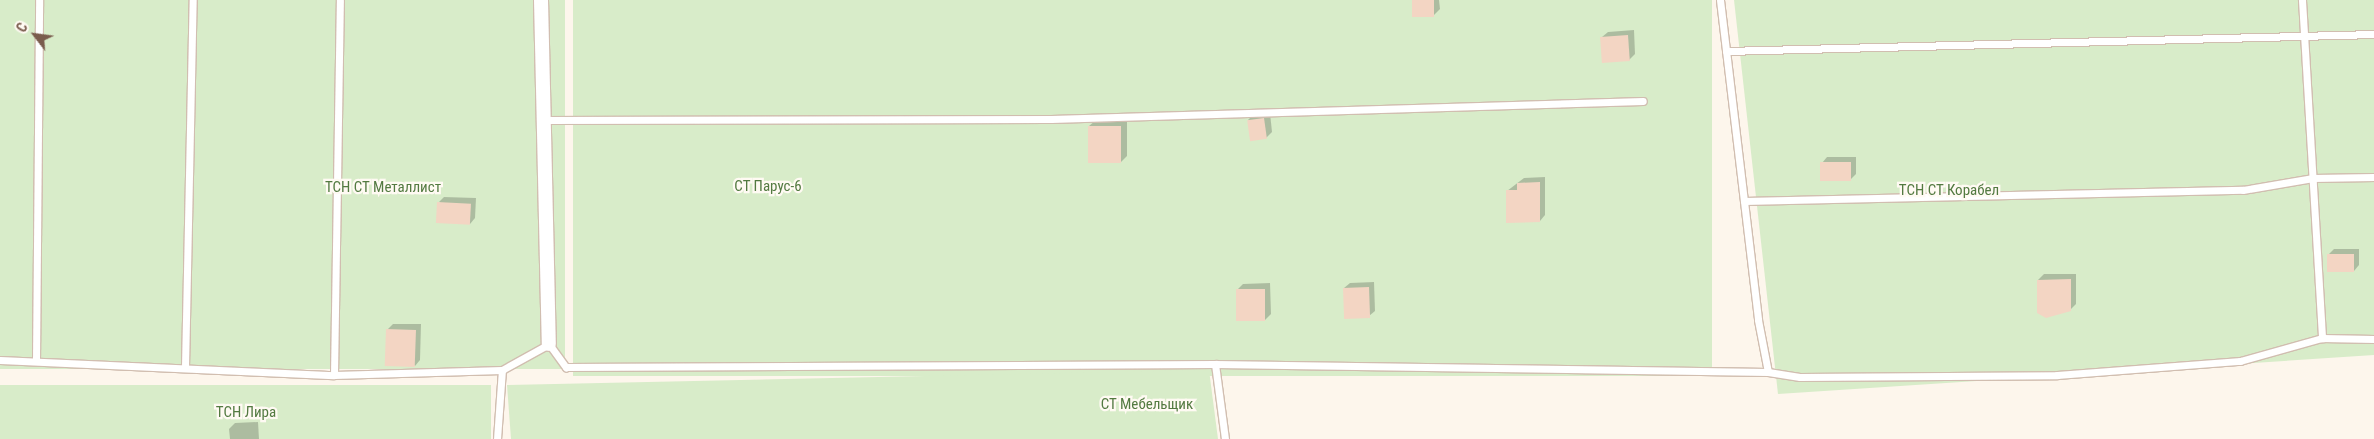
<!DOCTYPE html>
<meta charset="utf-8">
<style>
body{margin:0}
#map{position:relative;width:2374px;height:439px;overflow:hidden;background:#fdf6ec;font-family:"Roboto Condensed",sans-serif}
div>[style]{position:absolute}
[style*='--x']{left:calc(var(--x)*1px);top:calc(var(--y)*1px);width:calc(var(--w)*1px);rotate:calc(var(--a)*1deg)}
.green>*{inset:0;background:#d8ecc9;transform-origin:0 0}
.shadow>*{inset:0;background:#0003}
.building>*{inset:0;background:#f3d5c3;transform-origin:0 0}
.roads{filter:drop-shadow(1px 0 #d1beb0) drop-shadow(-1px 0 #d1beb0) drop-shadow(0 1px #d1beb0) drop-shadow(0 -1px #d1beb0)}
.lane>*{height:7px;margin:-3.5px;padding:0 3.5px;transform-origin:3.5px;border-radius:3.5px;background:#fff}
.street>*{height:14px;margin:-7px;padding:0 7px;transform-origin:7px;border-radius:7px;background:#fff}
span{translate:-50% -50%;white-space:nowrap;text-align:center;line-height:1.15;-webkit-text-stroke:4.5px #fffaf3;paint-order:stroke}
.park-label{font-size:15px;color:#537a41}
.north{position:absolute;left:10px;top:10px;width:50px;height:50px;-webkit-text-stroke:4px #fffaf3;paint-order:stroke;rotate:300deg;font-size:14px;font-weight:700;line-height:20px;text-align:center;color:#7a5c4d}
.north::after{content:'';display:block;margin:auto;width:18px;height:22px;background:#7a5c4d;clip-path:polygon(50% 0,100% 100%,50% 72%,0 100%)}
</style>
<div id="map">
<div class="green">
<div style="left:0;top:0;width:565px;height:369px"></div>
<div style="left:573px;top:0;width:1139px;height:376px"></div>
<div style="clip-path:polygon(1734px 0,2374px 0,2374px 355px,1778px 394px)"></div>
<div style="clip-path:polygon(1209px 370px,1218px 439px,511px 439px,507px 385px)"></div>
<div style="left:0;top:385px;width:491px;height:54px"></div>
</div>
<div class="shadow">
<div style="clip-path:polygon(1413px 0,1439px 0,1440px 9px,1434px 15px)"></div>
<div style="clip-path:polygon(1634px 30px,1635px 54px,1629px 60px,1602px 37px,1608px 32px)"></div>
<div style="clip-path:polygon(1270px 113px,1272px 132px,1266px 138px,1248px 120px,1254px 114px)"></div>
<div style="clip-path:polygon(1095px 121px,1127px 121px,1127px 156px,1121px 162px,1089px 126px)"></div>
<div style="clip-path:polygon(1827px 157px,1856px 157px,1856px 174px,1851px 179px,1822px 163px)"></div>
<div style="clip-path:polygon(1545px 177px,1545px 215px,1540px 221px,1507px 191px,1524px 178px)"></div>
<div style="clip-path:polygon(444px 197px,476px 198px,475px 218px,470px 224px,439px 202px)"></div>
<div style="clip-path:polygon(2334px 249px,2359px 249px,2359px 265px,2354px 271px,2328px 255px)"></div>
<div style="clip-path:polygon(2044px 274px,2076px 274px,2076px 304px,2070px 310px,2038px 280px)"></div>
<div style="clip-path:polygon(1374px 282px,1375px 311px,1369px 316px,1344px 288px,1350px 283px)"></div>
<div style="clip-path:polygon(1270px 283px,1271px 314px,1265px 320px,1237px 290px,1243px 284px)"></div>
<div style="clip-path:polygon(393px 324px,421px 324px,420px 360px,415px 366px,387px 330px)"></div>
<div style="clip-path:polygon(258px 422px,259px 439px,230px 439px,229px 429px,235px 423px)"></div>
</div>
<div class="building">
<div style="left:1412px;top:0;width:22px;height:17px"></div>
<div style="left:1628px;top:35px;width:26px;height:28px;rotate:86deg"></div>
<div style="left:1264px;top:118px;width:21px;height:17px;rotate:82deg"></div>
<div style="left:1088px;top:126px;width:33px;height:37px"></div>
<div style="left:1820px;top:162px;width:31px;height:19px"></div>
<div style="clip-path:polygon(1540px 182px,1540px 222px,1506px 223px,1506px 190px,1517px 190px,1517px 183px)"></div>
<div style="left:437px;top:202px;width:34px;height:21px;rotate:3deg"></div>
<div style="left:2327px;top:254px;width:27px;height:18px"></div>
<div style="clip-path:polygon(2071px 279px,2071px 311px,2046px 318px,2037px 313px,2037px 280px)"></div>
<div style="left:1369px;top:287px;width:31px;height:26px;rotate:88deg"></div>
<div style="left:1236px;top:289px;width:29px;height:32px"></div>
<div style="left:386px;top:329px;width:30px;height:37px;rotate:2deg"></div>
</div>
<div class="roads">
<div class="lane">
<div style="--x:1720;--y:0;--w:322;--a:83.2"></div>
<div style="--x:1758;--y:320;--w:53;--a:79.1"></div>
<div style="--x:1768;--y:372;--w:32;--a:9"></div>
<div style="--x:1800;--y:377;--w:257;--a:-0.4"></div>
<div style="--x:2057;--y:375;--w:184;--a:-4.4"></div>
<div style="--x:2240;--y:361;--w:85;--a:-15.7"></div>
<div style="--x:2322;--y:338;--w:52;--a:1.1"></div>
<div style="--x:2302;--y:0;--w:339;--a:86.6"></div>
<div style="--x:1726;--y:51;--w:648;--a:-1.5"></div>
<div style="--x:544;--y:120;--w:507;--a:-0.11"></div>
<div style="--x:1051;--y:119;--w:592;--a:-1.74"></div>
<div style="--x:1744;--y:201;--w:499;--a:-1.3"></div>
<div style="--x:2243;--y:190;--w:71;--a:-9.7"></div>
<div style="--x:2313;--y:178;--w:61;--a:-0.9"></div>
<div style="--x:0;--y:360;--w:334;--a:2.6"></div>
<div style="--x:334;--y:375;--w:168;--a:-1.7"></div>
<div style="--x:502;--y:370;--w:54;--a:-29"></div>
<div style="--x:549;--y:344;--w:29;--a:54"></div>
<div style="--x:566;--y:367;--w:649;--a:-0.26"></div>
<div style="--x:1215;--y:364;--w:553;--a:0.83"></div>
<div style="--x:36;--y:361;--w:361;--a:-89.5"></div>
<div style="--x:1215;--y:364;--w:76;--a:82.4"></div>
<div style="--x:185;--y:367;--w:367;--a:-88.8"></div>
<div style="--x:334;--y:375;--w:375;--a:-89.1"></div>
<div style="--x:497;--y:439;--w:69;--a:-85.9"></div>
</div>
<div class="street">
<div style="--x:541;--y:0;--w:344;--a:88.7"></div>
</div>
</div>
<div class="park-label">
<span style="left:768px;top:187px">СТ Парус-6</span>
<span style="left:383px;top:188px">ТСН СТ Металлист</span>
<span style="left:1949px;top:191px">ТСН СТ Корабел</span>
<span style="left:1147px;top:405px">СТ Мебельщик</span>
<span style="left:246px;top:413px">ТСН Лира</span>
</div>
<div class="north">С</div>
</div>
